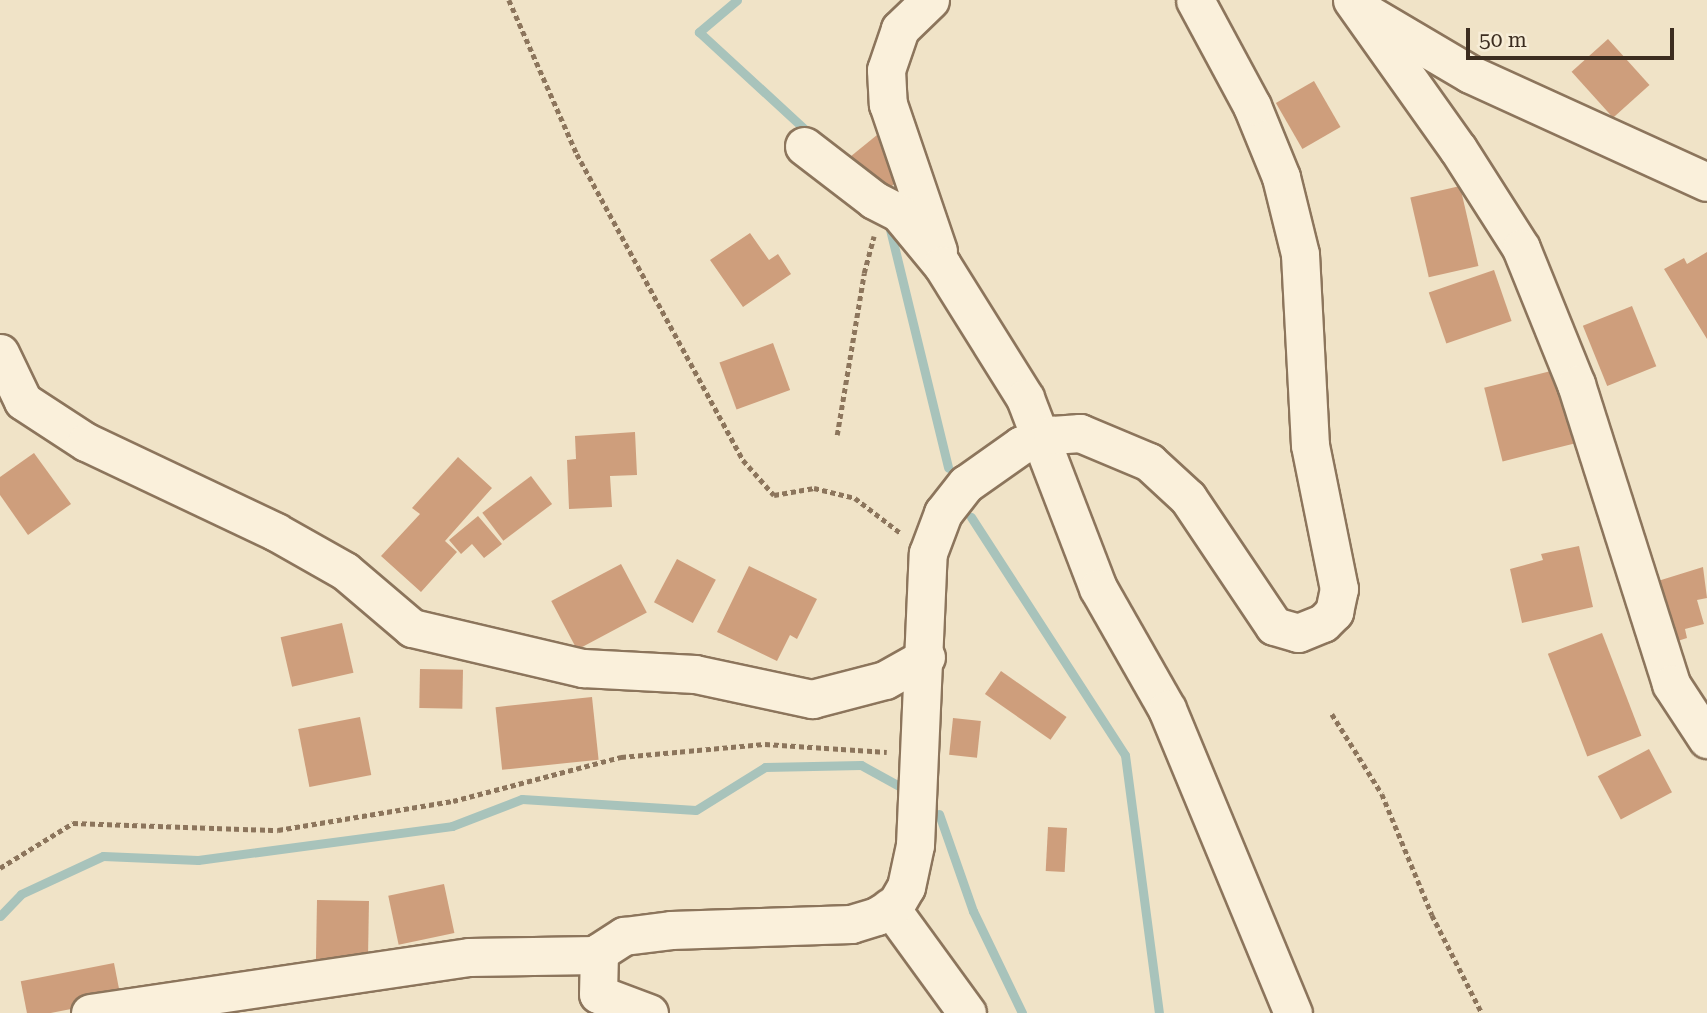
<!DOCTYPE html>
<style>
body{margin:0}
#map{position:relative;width:1707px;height:1013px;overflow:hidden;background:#f0e3c7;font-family:"Roboto Serif",serif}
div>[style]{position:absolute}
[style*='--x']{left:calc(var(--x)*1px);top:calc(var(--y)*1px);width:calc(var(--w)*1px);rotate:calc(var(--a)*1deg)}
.stream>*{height:9px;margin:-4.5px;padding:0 4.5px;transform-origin:4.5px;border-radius:4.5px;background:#a8c3bb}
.building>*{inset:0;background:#ce9e7c;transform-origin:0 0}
.path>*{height:4.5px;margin-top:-2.25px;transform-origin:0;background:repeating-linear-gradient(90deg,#8c755c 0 5px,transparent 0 8.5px)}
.roads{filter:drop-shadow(2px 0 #8c755c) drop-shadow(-2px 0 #8c755c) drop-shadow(0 2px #8c755c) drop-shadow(0 -2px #8c755c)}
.minor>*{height:37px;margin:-18.5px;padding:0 18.5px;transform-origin:18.5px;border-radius:18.5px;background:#faf0db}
span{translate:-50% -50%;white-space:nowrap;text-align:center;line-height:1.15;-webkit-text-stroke:6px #f7edd7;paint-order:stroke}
.scale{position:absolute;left:1466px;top:28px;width:208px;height:32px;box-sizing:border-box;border:4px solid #3c2d20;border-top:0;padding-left:9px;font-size:21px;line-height:24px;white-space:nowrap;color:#3c2d20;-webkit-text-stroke:5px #f7edd7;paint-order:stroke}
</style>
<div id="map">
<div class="stream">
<div style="--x:737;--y:0;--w:50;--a:139.9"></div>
<div style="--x:699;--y:32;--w:151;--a:42.6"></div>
<div style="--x:888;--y:221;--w:254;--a:76.3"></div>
<div style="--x:971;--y:517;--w:283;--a:57.1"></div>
<div style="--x:1125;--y:755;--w:260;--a:82.5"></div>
<div style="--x:939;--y:814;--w:103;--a:70.7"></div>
<div style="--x:973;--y:911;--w:113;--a:64.3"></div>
<div style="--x:0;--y:916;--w:30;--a:-46"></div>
<div style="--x:21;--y:894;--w:90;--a:-24.9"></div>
<div style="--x:103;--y:856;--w:95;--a:2.4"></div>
<div style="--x:198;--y:860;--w:256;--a:-7.6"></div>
<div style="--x:452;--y:826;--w:75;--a:-21.1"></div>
<div style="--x:522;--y:799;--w:174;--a:3.6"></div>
<div style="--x:696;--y:810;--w:81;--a:-31.9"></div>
<div style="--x:765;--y:767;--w:96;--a:-1.2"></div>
<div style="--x:861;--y:765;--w:43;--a:28.9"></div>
</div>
<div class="building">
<div style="left:1608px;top:39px;width:62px;height:49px;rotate:48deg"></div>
<div style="left:1314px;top:81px;width:53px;height:44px;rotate:60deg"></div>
<div style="left:877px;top:135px;width:49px;height:36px;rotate:51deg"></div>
<div style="left:1460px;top:186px;width:82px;height:51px;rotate:77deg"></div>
<div style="clip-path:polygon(750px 233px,769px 260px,778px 254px,791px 274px,743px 307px,710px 260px)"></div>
<div style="clip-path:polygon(1707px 252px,1707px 339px,1664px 269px,1684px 258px,1687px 264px)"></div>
<div style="left:1494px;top:270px;width:54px;height:69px;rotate:71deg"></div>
<div style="left:1632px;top:306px;width:65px;height:53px;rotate:68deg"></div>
<div style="left:773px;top:343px;width:50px;height:57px;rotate:70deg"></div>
<div style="left:1555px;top:370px;width:76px;height:73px;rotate:76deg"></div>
<div style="clip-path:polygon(635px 432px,637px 475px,610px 476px,612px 507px,569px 509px,567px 460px,576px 459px,575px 436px)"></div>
<div style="clip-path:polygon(34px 453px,71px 504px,28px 535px,0 495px,0 477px)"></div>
<div style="clip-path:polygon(458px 457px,492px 488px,445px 541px,457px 552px,421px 592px,381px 556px,420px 514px,412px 508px)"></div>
<div style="left:531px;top:476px;width:35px;height:61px;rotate:53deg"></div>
<div style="clip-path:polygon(478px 516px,502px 544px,484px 558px,472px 544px,461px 554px,449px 540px)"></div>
<div style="clip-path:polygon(1579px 546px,1593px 607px,1522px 623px,1510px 569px,1543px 560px,1541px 554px)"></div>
<div style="left:677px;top:559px;width:44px;height:49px;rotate:28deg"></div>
<div style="left:621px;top:564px;width:55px;height:79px;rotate:62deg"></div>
<div style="clip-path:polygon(749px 566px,817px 599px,797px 639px,790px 635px,777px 661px,717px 632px)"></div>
<div style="clip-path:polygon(1703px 567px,1707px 598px,1697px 600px,1704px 624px,1685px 629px,1687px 638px,1665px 645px,1645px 585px)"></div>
<div style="left:342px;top:623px;width:51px;height:63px;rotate:77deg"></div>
<div style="left:1602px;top:633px;width:110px;height:58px;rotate:69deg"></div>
<div style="left:420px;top:669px;width:43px;height:39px;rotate:1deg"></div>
<div style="left:1001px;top:671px;width:80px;height:28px;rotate:35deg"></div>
<div style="left:592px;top:697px;width:63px;height:97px;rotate:84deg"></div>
<div style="left:360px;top:717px;width:59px;height:63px;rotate:79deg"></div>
<div style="left:953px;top:718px;width:28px;height:37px;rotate:6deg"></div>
<div style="left:1649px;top:749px;width:49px;height:58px;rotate:62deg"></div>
<div style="left:1048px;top:827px;width:19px;height:44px;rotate:3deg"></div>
<div style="left:444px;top:884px;width:50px;height:57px;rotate:78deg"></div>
<div style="left:317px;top:900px;width:52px;height:63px;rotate:1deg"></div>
<div style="left:114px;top:963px;width:37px;height:95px;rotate:79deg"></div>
</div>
<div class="path">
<div style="--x:509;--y:0;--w:168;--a:66.2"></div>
<div style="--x:577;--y:154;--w:348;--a:61.5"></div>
<div style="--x:743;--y:460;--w:47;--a:48.5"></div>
<div style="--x:774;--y:495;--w:41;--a:-9.9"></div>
<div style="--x:814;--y:488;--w:42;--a:13.7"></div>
<div style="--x:855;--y:498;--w:59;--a:37.5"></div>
<div style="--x:837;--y:435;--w:164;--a:-80.5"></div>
<div style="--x:864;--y:273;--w:38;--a:-75"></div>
<div style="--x:1332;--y:714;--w:94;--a:58"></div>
<div style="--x:1382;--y:794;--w:131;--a:67.5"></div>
<div style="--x:1432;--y:915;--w:110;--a:63"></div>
<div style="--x:0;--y:868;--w:86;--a:-31.7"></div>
<div style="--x:73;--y:823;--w:205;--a:2"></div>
<div style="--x:278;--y:830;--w:177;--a:-9.4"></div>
<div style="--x:453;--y:801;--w:174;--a:-14.7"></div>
<div style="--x:621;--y:757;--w:145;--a:-5.2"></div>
<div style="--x:765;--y:744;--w:122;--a:3.8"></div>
</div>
<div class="roads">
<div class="minor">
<div style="--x:930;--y:0;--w:42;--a:136"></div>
<div style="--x:900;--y:29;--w:43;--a:108.9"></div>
<div style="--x:886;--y:70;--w:34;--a:87"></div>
<div style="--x:888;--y:104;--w:155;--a:71.2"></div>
<div style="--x:1352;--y:0;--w:183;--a:54.6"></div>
<div style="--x:1458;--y:149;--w:117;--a:57.5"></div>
<div style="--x:1521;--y:248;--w:147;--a:68"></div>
<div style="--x:1576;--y:384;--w:315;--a:72.4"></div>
<div style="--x:1671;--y:684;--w:66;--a:56.8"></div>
<div style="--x:1370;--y:15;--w:116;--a:30.5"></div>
<div style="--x:1470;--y:74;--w:260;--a:24.5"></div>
<div style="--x:804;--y:146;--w:88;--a:37.6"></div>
<div style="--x:874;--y:200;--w:28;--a:27"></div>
<div style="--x:899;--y:213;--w:67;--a:50.4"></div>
<div style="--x:942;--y:265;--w:157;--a:58"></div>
<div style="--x:1025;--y:398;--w:204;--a:69"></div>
<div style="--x:1098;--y:588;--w:139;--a:60.3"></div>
<div style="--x:1167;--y:709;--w:329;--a:67.5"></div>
<div style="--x:0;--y:353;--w:53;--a:64.4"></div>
<div style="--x:23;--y:401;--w:75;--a:33.1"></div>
<div style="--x:86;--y:442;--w:210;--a:25.3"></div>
<div style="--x:276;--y:532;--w:79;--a:29.5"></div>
<div style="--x:345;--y:571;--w:88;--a:40.4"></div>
<div style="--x:412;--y:628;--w:176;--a:13.2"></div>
<div style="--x:583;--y:668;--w:112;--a:3.1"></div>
<div style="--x:695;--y:674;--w:120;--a:12.1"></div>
<div style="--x:812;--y:699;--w:75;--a:-14.6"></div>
<div style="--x:885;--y:680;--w:47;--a:-29.3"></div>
<div style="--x:890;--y:907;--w:131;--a:54"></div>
<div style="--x:90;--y:1013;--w:383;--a:-8.4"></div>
<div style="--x:469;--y:957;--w:130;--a:-0.9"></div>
<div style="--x:649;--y:1013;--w:54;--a:-159.6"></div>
<div style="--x:598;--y:994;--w:42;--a:-88.6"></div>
<div style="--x:599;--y:952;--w:30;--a:-33"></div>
<div style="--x:624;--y:936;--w:47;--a:-7.3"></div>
<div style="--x:671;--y:930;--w:180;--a:-1.9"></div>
<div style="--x:851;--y:924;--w:27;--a:-17"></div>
<div style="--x:877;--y:916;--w:22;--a:-32"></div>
<div style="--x:896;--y:904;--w:20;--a:-60"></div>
<div style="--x:906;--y:887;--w:43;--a:-77.9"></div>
<div style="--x:915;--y:845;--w:292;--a:-87.5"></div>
<div style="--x:928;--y:553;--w:43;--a:-69.4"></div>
<div style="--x:943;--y:513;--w:37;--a:-52"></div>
<div style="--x:966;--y:484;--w:67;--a:-35.3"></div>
<div style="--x:1021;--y:445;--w:33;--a:-18"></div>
<div style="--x:1052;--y:435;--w:28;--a:-4"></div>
<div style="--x:1080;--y:433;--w:75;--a:22.8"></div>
<div style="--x:1149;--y:462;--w:53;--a:42.7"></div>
<div style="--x:1188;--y:498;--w:154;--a:56.1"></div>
<div style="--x:1274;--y:626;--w:25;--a:16"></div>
<div style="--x:1298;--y:633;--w:27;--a:-22"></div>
<div style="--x:1323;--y:623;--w:16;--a:-45"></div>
<div style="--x:1334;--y:612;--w:24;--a:-78"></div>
<div style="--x:1339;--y:589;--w:147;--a:-101.4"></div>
<div style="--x:1310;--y:445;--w:191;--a:-93"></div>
<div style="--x:1300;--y:254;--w:79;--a:-103.9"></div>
<div style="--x:1281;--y:177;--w:77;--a:-112.2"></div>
<div style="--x:1252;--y:106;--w:120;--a:-118.3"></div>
</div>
</div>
<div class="scale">50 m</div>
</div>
